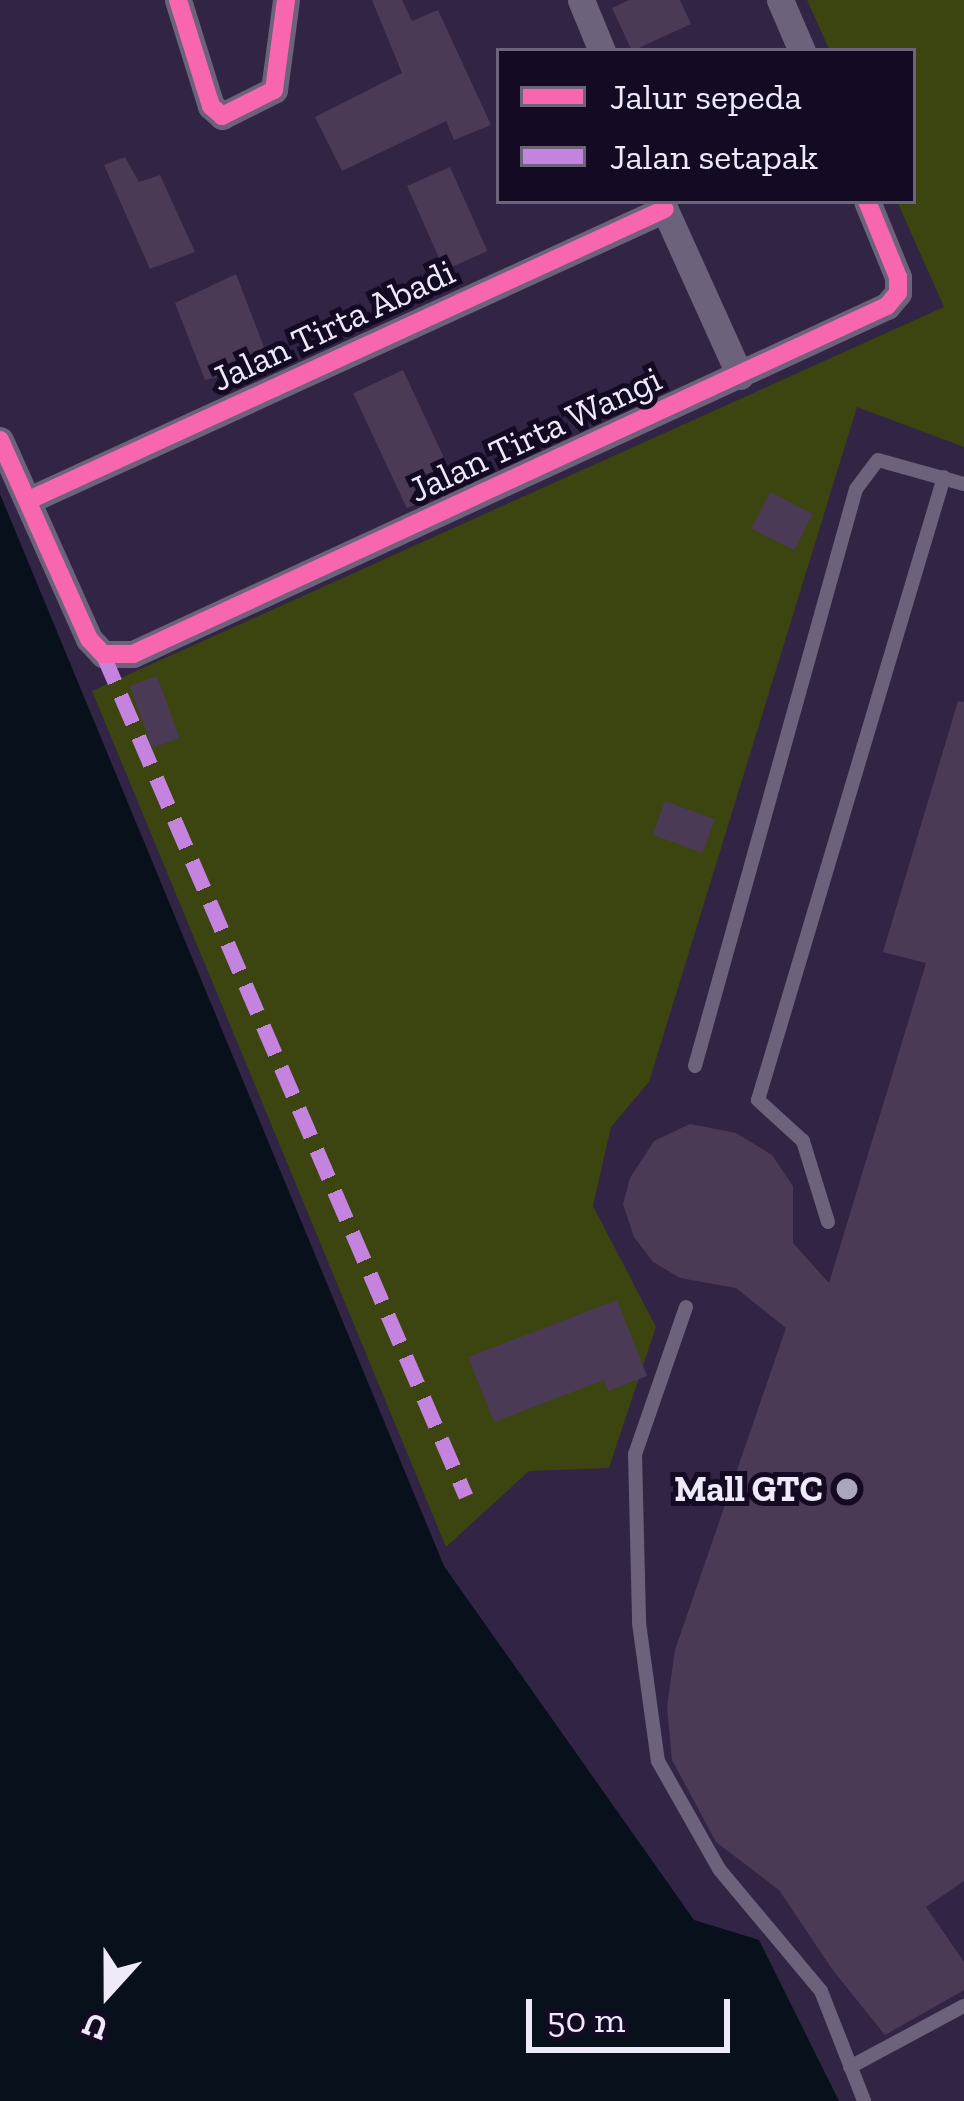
<!DOCTYPE html>
<style>
body{margin:0}
#map{position:relative;width:964px;height:2101px;overflow:hidden;background:#322445;font-family:"Zilla Slab",serif}
div>[style]{position:absolute}
[style*='--x']{left:calc(var(--x)*1px);top:calc(var(--y)*1px);width:calc(var(--w)*1px);rotate:calc(var(--a)*1deg)}
.green>*{inset:0;background:#3c440f}
.water>*{inset:0;background:#08101b}
.building>*{inset:0;background:#4b3a56;transform-origin:0 0}
.lane>*{height:14px;margin:-7px;padding:0 7px;transform-origin:7px;border-radius:7px;background:#6c627b}
.street>*{height:27px;margin:-13.5px;padding:0 13.5px;transform-origin:13.5px;border-radius:13.5px;background:#6c627b}
.quiet>*{height:15px;margin-top:-7.5px;transform-origin:0;background:repeating-linear-gradient(90deg,#c483df 0 30px,transparent 0 45px)}
.cycleway>*{height:18px;margin:-9px;padding:0 9px;transform-origin:9px;border-radius:9px;background:#f766af}
.dots>*{width:33px;height:33px;translate:-50% -50%;box-sizing:border-box;border:6px solid #140a24;border-radius:50%}
span{translate:-50% -50%;white-space:nowrap;text-align:center;line-height:1.15;-webkit-text-stroke:10px #140a24;paint-order:stroke}
.street-label{font-size:36px;color:#efeafa}
.poi-label{font-size:36px;color:#efeafa;font-weight:700}
.right{translate:-100% -50%;text-align:right}
.legend{position:absolute;left:496px;top:48px;width:420px;height:156px;box-sizing:border-box;background:#140a24;border:3px solid #6c647a;margin:0;padding:15px 21px;list-style:none;font-size:36px;color:#efeafa}
.legend li{display:flex;align-items:center;gap:24px;height:60px}
.legend b{width:60px;border:3px solid #6c647a}
.north{position:absolute;left:48px;top:1933px;width:120px;height:120px;-webkit-text-stroke:9px #140a24;paint-order:stroke;rotate:201deg;font-size:33px;font-weight:700;line-height:48px;text-align:center;color:#efeafa}
.north::after{content:'';display:block;margin:auto;width:42px;height:54px;background:#efeafa;clip-path:polygon(50% 0,100% 100%,50% 72%,0 100%)}
.scale{position:absolute;left:526px;top:1999px;width:204px;height:54px;box-sizing:border-box;border:6px solid #efeafa;border-top:0;padding-left:15px;font-size:36px;line-height:42px;white-space:nowrap;color:#efeafa;-webkit-text-stroke:9px #140a24;paint-order:stroke}
</style>
<div id="map">
<div class="green">
<div style="clip-path:polygon(807px 0,964px 0,964px 447px,857px 407px,649px 1082px,611px 1127px,593px 1206px,656px 1327px,609px 1468px,529px 1471px,446px 1547px,92px 691px,944px 307px,897px 201px,913px 201px,913px 51px,830px 51px)"></div>
</div>
<div class="water">
<div style="clip-path:polygon(0 494px,444px 1566px,694px 1920px,759px 1940px,839px 2101px,0 2101px)"></div>
</div>
<div class="building">
<div style="clip-path:polygon(372px 0,402px 0,412px 21px,438px 10px,491px 125px,454px 140px,446px 121px,342px 171px,315px 117px,402px 73px)"></div>
<div style="clip-path:polygon(629px 0,680px 0,691px 24px,632px 51px,612px 8px)"></div>
<div style="clip-path:polygon(125px 157px,139px 182px,160px 175px,195px 252px,150px 269px,104px 165px)"></div>
<div style="left:450px;top:167px;width:92px;height:47px;rotate:66deg"></div>
<div style="clip-path:polygon(236px 274px,265px 350px,250px 357px,252px 368px,205px 380px,175px 303px)"></div>
<div style="left:403px;top:370px;width:127px;height:55px;rotate:65deg"></div>
<div style="left:770px;top:492px;width:48px;height:41px;rotate:27deg"></div>
<div style="left:157px;top:676px;width:66px;height:29px;rotate:70deg"></div>
<div style="clip-path:polygon(958px 701px,964px 702px,964px 1881px,926px 1907px,964px 1962px,964px 1990px,885px 2035px,832px 1969px,779px 1890px,716px 1842px,672px 1760px,667px 1707px,675px 1650px,786px 1328px,736px 1288px,680px 1278px,653px 1262px,634px 1237px,623px 1204px,630px 1178px,654px 1141px,690px 1124px,736px 1133px,772px 1155px,793px 1186px,793px 1243px,829px 1283px,926px 963px,883px 952px)"></div>
<div style="left:665px;top:801px;width:53px;height:36px;rotate:20deg"></div>
<div style="clip-path:polygon(617px 1300px,647px 1376px,608px 1391px,604px 1380px,494px 1422px,468px 1357px)"></div>
</div>
<div class="lane">
<div style="--x:695;--y:1066;--w:599;--a:-74.41"></div>
<div style="--x:856;--y:489;--w:36;--a:-53"></div>
<div style="--x:878;--y:460;--w:89;--a:15.6"></div>
<div style="--x:828;--y:1222;--w:85;--a:-107.2"></div>
<div style="--x:803;--y:1141;--w:61;--a:-137.7"></div>
<div style="--x:758;--y:1100;--w:650;--a:-73.38"></div>
<div style="--x:686;--y:1307;--w:156;--a:109.1"></div>
<div style="--x:635;--y:1454;--w:169;--a:88.6"></div>
<div style="--x:639;--y:1623;--w:139;--a:82.2"></div>
<div style="--x:658;--y:1761;--w:124;--a:60.5"></div>
<div style="--x:719;--y:1869;--w:159;--a:50.1"></div>
<div style="--x:821;--y:1991;--w:118;--a:68.6"></div>
<div style="--x:850;--y:2067;--w:129;--a:-28.2"></div>
</div>
<div class="street">
<div style="--x:178;--y:0;--w:111;--a:72.7"></div>
<div style="--x:211;--y:106;--w:15;--a:42"></div>
<div style="--x:222;--y:116;--w:58;--a:-26.6"></div>
<div style="--x:274;--y:90;--w:91;--a:-82.4"></div>
<div style="--x:581;--y:0;--w:55;--a:67.6"></div>
<div style="--x:780;--y:0;--w:56;--a:66.7"></div>
<div style="--x:661;--y:201;--w:192;--a:65.7"></div>
<div style="--x:0;--y:440;--w:218;--a:65.9"></div>
<div style="--x:89;--y:639;--w:21;--a:47"></div>
<div style="--x:103;--y:654;--w:30;--a:0"></div>
<div style="--x:133;--y:654;--w:830;--a:-24.78"></div>
<div style="--x:887;--y:306;--w:17;--a:-50"></div>
<div style="--x:898;--y:293;--w:16;--a:-90"></div>
<div style="--x:898;--y:277;--w:82;--a:-112.2"></div>
<div style="--x:29;--y:500;--w:699;--a:-24.59"></div>
</div>
<div class="quiet">
<div style="--x:103;--y:654;--w:917;--a:66.68"></div>
</div>
<div class="cycleway">
<div style="--x:178;--y:0;--w:111;--a:72.7"></div>
<div style="--x:211;--y:106;--w:15;--a:42"></div>
<div style="--x:222;--y:116;--w:58;--a:-26.6"></div>
<div style="--x:274;--y:90;--w:91;--a:-82.4"></div>
<div style="--x:0;--y:440;--w:218;--a:65.9"></div>
<div style="--x:89;--y:639;--w:21;--a:47"></div>
<div style="--x:103;--y:654;--w:30;--a:0"></div>
<div style="--x:133;--y:654;--w:830;--a:-24.78"></div>
<div style="--x:887;--y:306;--w:17;--a:-50"></div>
<div style="--x:898;--y:293;--w:16;--a:-90"></div>
<div style="--x:898;--y:277;--w:82;--a:-112.2"></div>
<div style="--x:29;--y:500;--w:699;--a:-24.59"></div>
</div>
<div class="dots">
<div style="left:847px;top:1489px;background:#ada5bb"></div>
</div>
<div class="street-label">
<span style="left:333px;top:325px;rotate:-25deg">Jalan Tirta Abadi</span>
<span style="left:535px;top:434px;rotate:-25deg">Jalan Tirta Wangi</span>
</div>
<div class="poi-label">
<span class="right" style="left:823px;top:1489px">Mall GTC</span>
</div>
<ul class="legend">
<li><b style="height:15px;background:#f766af"></b>Jalur sepeda</li>
<li><b style="height:15px;background:#c483df"></b>Jalan setapak</li>
</ul>
<div class="north">U</div>
<div class="scale">50 m</div>
</div>
